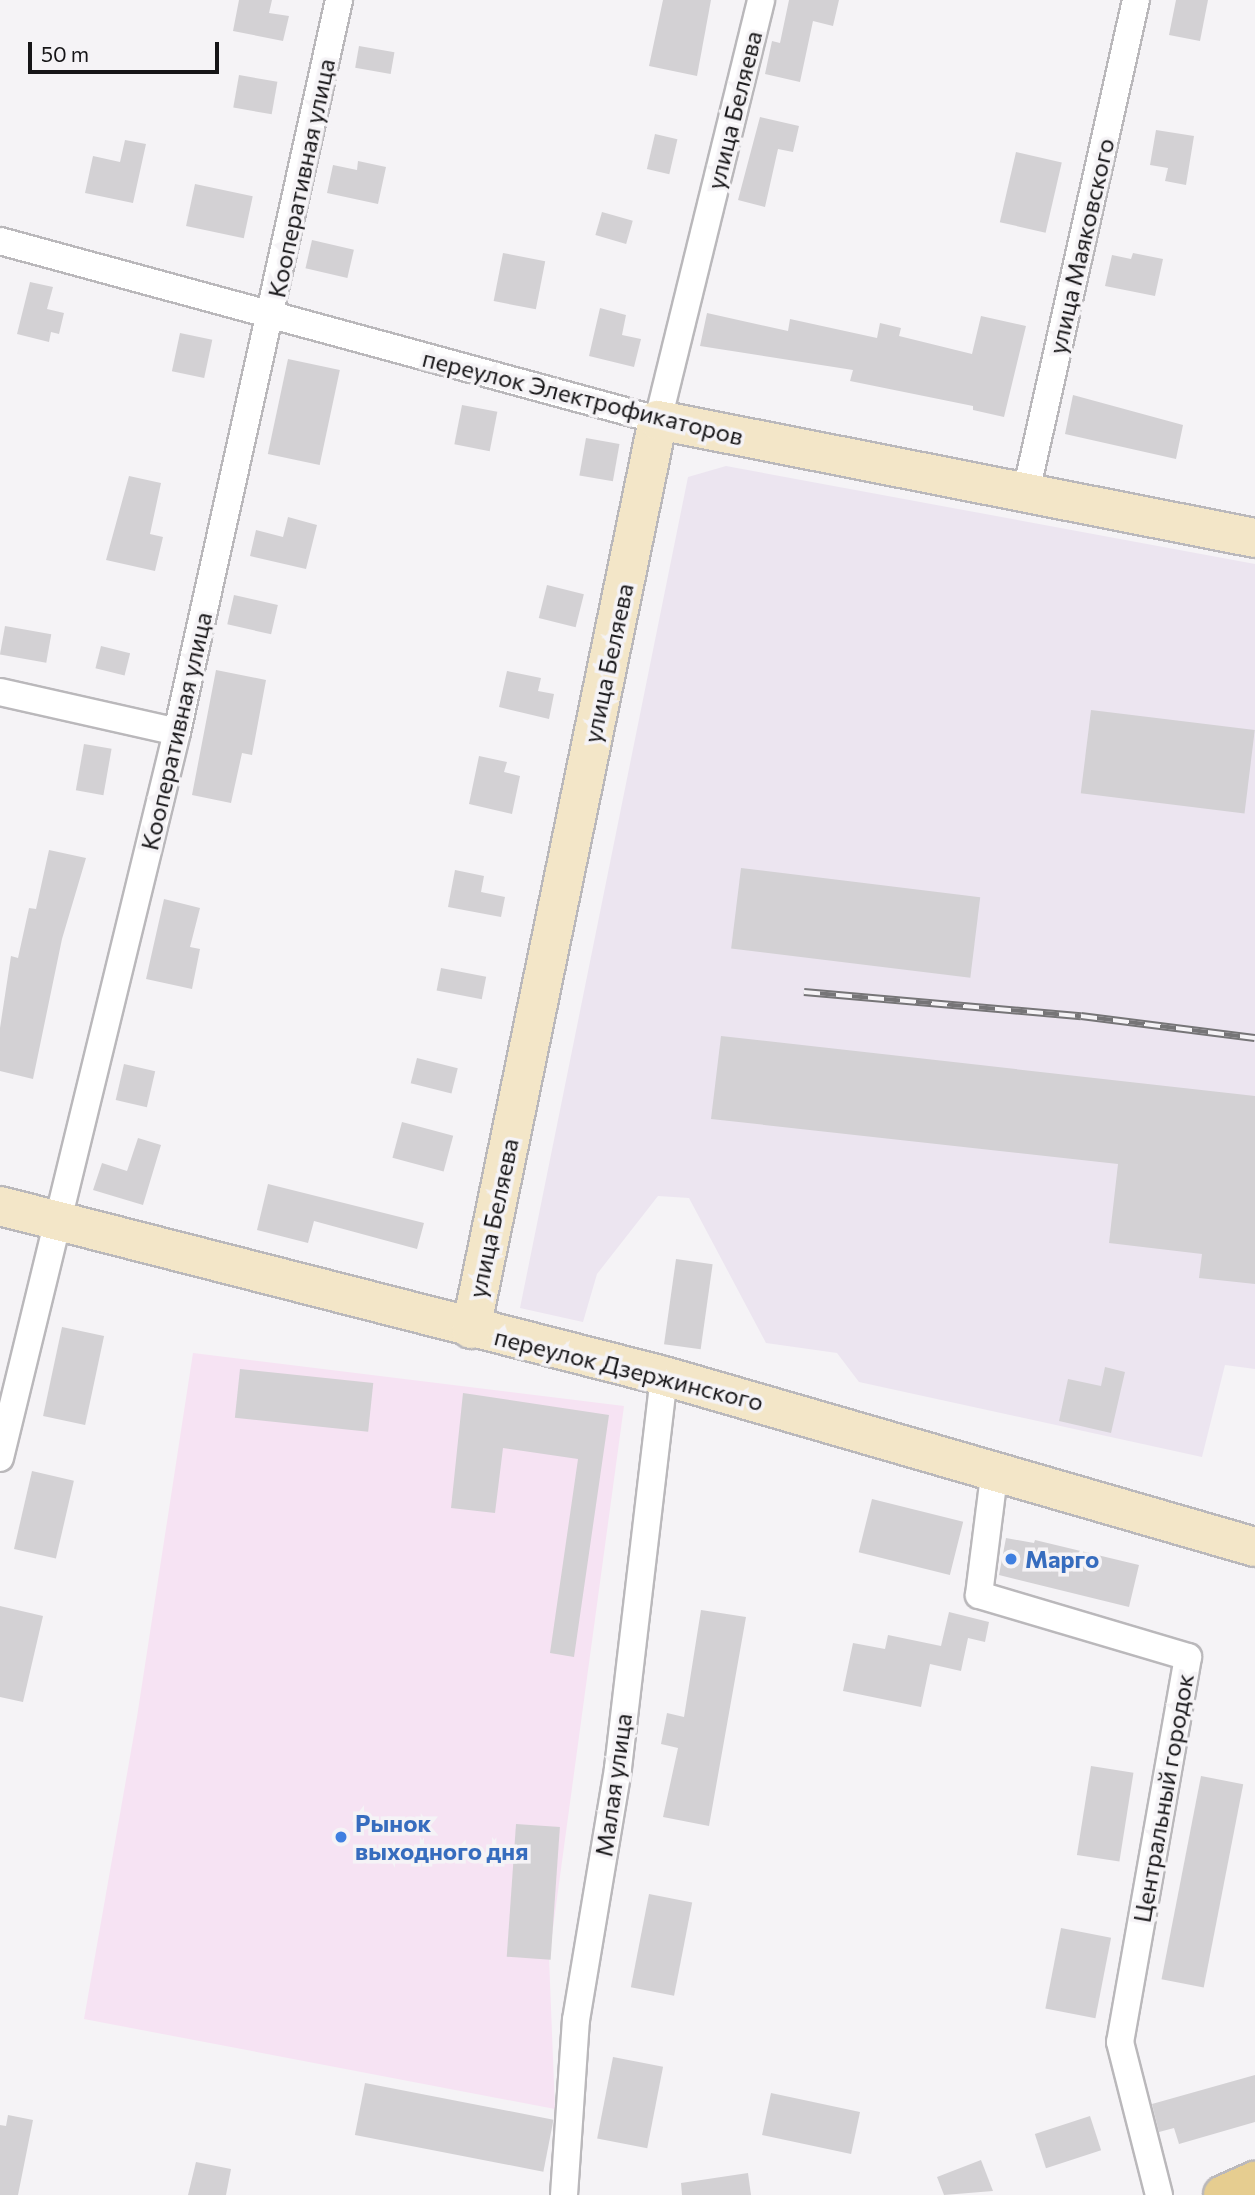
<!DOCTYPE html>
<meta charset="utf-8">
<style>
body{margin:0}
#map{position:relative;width:1255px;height:2195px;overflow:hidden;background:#f5f3f6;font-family:Commissioner,sans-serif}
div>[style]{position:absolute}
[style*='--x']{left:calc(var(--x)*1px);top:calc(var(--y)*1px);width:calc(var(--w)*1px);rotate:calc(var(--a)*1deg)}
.commercial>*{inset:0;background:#f6e3f3}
.built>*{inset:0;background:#ece5f0}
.building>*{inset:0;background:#d3d1d4;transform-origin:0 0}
.roads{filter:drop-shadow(2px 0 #bab8bb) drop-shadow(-2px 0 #bab8bb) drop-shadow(0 2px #bab8bb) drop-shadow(0 -2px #bab8bb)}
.street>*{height:26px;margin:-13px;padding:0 13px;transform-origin:13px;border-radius:13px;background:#fff}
.secondary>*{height:38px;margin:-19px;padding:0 19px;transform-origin:19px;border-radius:19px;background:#f3e6c8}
.primary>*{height:38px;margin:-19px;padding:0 19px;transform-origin:19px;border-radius:19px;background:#e6cd90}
.rail>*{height:8px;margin-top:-4px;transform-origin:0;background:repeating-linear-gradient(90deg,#f5f3f6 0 16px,#767577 0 32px);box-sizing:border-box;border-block:2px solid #767577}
.dots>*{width:19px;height:19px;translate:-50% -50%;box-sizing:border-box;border:4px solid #f5f3f6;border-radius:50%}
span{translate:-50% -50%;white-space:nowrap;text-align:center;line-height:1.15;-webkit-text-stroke:7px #f5f3f6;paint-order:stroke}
.street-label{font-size:24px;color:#161517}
.shop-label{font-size:24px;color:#366cbe;font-weight:700}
.left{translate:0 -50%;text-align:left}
.scale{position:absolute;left:28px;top:42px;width:191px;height:32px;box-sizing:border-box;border:4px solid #161517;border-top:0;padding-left:9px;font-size:21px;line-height:24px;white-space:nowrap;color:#161517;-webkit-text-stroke:5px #f5f3f6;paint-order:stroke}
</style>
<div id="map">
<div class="commercial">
<div style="clip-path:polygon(193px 1353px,624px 1406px,549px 1957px,555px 2109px,84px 2019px,137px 1717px)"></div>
</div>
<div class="built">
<div style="clip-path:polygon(726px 466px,1255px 564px,1255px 1369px,1225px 1365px,1202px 1457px,859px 1382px,837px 1353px,766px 1343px,689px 1198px,658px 1196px,597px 1274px,583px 1322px,520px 1308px,688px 477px)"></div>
</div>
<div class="building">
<div style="clip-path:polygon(239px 0,272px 0,269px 13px,289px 16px,283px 41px,233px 31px)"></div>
<div style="clip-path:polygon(663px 0,711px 0,697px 76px,649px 66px)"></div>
<div style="clip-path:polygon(789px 0,839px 0,833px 26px,813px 21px,800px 82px,765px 74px,772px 41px,780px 43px)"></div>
<div style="clip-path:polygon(1176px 0,1208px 0,1200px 41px,1169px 35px)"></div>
<div style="left:359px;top:46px;width:36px;height:22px;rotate:10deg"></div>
<div style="left:239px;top:75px;width:39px;height:33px;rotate:10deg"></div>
<div style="clip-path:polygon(760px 117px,799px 126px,793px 152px,778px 149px,765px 207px,738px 200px)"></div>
<div style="clip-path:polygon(1156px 130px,1194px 136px,1186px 185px,1165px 181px,1168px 168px,1150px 165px)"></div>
<div style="left:655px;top:134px;width:23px;height:36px;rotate:13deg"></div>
<div style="clip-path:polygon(125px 140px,146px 144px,133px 203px,85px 193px,93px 156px,120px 162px)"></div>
<div style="left:1016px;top:152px;width:47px;height:72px;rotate:13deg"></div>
<div style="clip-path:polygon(358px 161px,386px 167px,378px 204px,327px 193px,333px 165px,357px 170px)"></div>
<div style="left:195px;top:184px;width:59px;height:43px;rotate:12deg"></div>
<div style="left:602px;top:212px;width:32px;height:24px;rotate:16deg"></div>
<div style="left:312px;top:240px;width:43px;height:29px;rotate:13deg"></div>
<div style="left:503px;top:253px;width:43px;height:49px;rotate:11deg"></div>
<div style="clip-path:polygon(1133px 253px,1163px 259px,1155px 296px,1105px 286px,1112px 255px,1131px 259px)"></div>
<div style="clip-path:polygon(30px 282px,53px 287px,47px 309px,64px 313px,59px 334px,51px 332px,49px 342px,17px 334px)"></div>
<div style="clip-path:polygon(600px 308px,626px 315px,622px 335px,641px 339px,634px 367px,589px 356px)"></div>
<div style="clip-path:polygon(707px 313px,788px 331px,790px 319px,877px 338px,880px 323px,901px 328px,899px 336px,972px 354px,981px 316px,1026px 326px,1004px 417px,973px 410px,973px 406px,850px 381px,853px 370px,700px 346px)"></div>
<div style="left:180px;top:333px;width:33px;height:39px;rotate:12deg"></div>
<div style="left:288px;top:359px;width:53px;height:97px;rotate:12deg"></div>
<div style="clip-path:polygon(1073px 395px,1183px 425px,1176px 459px,1065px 434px)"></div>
<div style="left:462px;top:405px;width:36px;height:40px;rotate:11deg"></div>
<div style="left:586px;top:438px;width:34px;height:38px;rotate:10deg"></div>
<div style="clip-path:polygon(129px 476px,161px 483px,150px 534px,163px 537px,155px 571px,106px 560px)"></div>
<div style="clip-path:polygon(288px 517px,317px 525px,306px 569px,250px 556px,256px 530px,283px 537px)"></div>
<div style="left:547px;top:585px;width:38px;height:34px;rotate:14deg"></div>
<div style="left:234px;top:595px;width:45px;height:30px;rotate:13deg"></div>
<div style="left:5px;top:626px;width:47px;height:29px;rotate:10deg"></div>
<div style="left:101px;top:646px;width:30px;height:23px;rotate:14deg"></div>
<div style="clip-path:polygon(216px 670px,266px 680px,252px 755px,242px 753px,231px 803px,192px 795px)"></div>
<div style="clip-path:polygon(507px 671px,541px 678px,538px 691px,554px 694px,549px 719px,499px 707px)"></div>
<div style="left:1091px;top:710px;width:165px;height:84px;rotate:7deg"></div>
<div style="left:84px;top:744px;width:28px;height:47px;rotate:10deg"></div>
<div style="clip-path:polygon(479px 756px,507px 762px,504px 772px,520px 776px,512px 814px,469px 804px)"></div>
<div style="clip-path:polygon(49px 850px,86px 858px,62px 939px,33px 1079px,0 1071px,0 1028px,11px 956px,18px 958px,29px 908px,36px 909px)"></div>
<div style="left:741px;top:868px;width:241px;height:81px;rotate:7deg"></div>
<div style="clip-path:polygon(455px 870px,484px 876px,481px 892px,505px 897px,501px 917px,448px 907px)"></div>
<div style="clip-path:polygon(164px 899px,200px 908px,190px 947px,200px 949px,192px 989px,146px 979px)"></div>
<div style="left:441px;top:968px;width:46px;height:23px;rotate:11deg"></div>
<div style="clip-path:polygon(721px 1036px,1255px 1096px,1255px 1284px,1199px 1278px,1202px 1254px,1109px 1243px,1118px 1164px,711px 1119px)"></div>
<div style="left:417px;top:1058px;width:42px;height:26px;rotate:14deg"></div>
<div style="left:124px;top:1064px;width:32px;height:37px;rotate:13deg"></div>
<div style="left:402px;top:1122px;width:53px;height:37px;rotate:15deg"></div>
<div style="clip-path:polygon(138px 1138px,161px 1145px,143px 1205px,93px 1190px,102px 1163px,127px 1171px)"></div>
<div style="clip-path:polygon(268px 1184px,424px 1223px,417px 1249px,314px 1221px,308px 1243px,257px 1230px)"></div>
<div style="left:676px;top:1259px;width:37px;height:86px;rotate:8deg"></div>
<div style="left:62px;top:1327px;width:43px;height:91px;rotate:12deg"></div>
<div style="clip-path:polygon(1105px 1367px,1125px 1372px,1111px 1433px,1059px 1421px,1068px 1379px,1101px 1386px)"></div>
<div style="left:240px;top:1369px;width:134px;height:49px;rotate:6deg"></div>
<div style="clip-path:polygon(463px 1393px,609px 1415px,574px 1657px,550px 1653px,578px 1459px,503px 1448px,495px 1513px,451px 1508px)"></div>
<div style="left:32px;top:1471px;width:43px;height:80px;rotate:13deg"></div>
<div style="left:872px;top:1499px;width:94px;height:55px;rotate:14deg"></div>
<div style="clip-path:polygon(1006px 1538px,1034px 1543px,1035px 1540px,1139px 1565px,1129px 1607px,999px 1575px)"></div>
<div style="clip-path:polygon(0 1606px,43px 1616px,23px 1702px,0 1697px)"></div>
<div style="clip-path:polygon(701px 1610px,746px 1617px,709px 1826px,663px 1817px,678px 1748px,661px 1744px,667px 1713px,684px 1717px)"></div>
<div style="clip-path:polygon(949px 1612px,989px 1622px,985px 1642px,968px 1638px,961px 1671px,930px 1664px,921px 1707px,843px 1691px,853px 1643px,885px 1649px,888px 1635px,941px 1646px)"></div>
<div style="left:1091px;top:1766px;width:43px;height:90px;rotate:9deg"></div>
<div style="left:1201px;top:1776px;width:43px;height:207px;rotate:11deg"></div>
<div style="left:516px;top:1824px;width:44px;height:133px;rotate:4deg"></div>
<div style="left:649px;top:1894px;width:44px;height:95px;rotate:11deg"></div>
<div style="left:1061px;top:1928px;width:51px;height:82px;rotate:11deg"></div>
<div style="left:613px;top:2057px;width:51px;height:83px;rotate:11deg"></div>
<div style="clip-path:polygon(1255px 2075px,1255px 2122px,1179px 2144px,1174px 2128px,1159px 2132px,1152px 2104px)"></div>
<div style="left:365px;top:2083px;width:192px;height:53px;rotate:11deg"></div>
<div style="left:771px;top:2093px;width:91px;height:43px;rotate:12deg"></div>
<div style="clip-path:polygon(8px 2115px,33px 2120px,18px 2195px,0 2195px,0 2125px,6px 2126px)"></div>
<div style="left:1090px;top:2116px;width:36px;height:58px;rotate:72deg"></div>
<div style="clip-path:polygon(981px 2160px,993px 2191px,944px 2195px,937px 2177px)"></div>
<div style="clip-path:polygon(196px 2162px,231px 2169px,226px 2195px,188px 2195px)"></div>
<div style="clip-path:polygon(748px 2173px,751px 2195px,682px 2195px,681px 2183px)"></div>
</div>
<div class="roads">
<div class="street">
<div style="--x:0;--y:241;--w:682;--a:15.22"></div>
<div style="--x:658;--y:420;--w:432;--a:-76.2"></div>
<div style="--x:1026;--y:492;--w:504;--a:-77.4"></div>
<div style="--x:0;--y:692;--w:181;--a:12.7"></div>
<div style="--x:0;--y:1458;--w:747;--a:-76.3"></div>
<div style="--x:177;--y:732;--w:750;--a:-77.52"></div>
<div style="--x:995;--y:1468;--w:128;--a:97.2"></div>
<div style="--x:979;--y:1595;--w:218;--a:16.5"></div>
<div style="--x:1188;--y:1657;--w:391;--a:100"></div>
<div style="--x:1120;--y:2042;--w:158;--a:75.7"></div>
<div style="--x:564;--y:2195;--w:175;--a:-86.1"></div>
<div style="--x:576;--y:2020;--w:255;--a:-80.5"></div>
<div style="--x:618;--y:1768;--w:395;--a:-83.3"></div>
</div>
<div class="secondary">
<div style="--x:0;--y:1206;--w:685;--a:14.36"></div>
<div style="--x:664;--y:1376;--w:615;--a:16.14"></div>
<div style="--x:471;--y:1329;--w:928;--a:-78.38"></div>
<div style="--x:658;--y:420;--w:609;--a:11.18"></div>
</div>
<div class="primary">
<div style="--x:1223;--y:2195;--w:35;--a:-24"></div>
</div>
</div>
<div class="rail">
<div style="--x:804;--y:992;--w:278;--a:5"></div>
<div style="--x:1081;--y:1016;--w:175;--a:7.2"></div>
</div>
<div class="dots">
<div style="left:1011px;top:1559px;background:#3f7fe0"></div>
<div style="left:341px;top:1837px;background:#3f7fe0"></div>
</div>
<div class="street-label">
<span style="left:734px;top:110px;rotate:-76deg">улица Беляева</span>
<span style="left:301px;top:178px;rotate:-78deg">Кооперативная улица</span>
<span style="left:1081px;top:246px;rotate:-77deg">улица Маяковского</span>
<span style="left:583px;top:397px;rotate:14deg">переулок Электрофикаторов</span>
<span style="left:608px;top:663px;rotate:-78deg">улица Беляева</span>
<span style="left:176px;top:731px;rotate:-77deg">Кооперативная улица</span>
<span style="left:493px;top:1218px;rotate:-78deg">улица Беляева</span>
<span style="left:629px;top:1369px;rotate:14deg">переулок Дзержинского</span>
<span style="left:613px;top:1785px;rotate:-82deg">Малая улица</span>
<span style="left:1163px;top:1798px;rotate:-80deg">Центральный городок</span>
</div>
<div class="shop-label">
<span class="left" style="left:1025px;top:1559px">Марго</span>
<span class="left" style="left:355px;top:1837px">Рынок<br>выходного дня</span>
</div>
<div class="scale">50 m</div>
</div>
